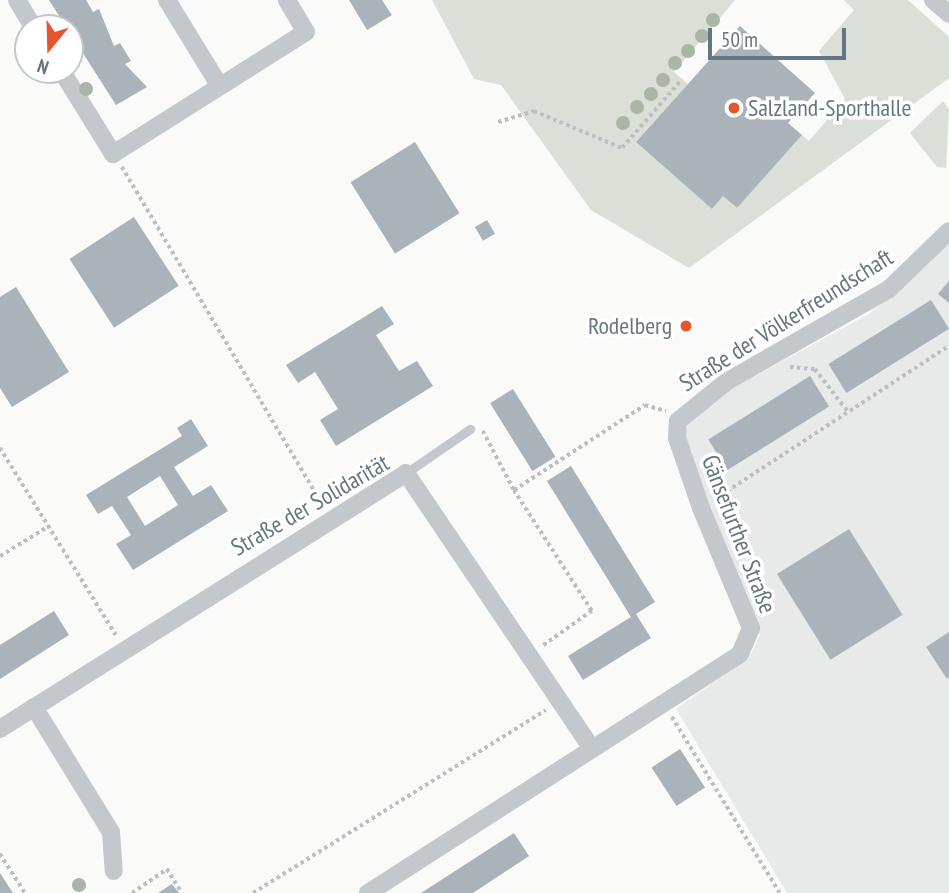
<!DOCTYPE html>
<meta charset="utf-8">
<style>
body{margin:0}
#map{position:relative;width:949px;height:893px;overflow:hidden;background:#fafaf8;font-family:"PT Sans Narrow",sans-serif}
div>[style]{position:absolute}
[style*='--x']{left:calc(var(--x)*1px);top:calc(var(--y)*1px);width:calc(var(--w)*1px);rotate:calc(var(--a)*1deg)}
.built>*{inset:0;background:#e8e9e9}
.green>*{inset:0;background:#dadfd7}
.building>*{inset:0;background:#aab3b9;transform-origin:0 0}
.path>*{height:3.5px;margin-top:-1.75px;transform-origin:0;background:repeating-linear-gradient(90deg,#bbbfc2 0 3.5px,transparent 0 7px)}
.service>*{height:9px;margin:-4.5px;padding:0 4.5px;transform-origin:4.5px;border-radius:4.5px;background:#c3c8cc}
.minor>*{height:18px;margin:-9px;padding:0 9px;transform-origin:9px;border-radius:9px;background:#c3c8cc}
.trees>*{width:14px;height:14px;margin:-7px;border-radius:50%;background:#aab4a7}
.dots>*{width:19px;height:19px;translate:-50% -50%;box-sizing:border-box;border:4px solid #fff;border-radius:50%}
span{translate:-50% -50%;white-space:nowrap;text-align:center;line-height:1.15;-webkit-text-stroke:7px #fff;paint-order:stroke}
.poi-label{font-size:24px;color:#657683}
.left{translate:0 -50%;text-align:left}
.right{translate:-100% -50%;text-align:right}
.street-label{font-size:24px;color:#657683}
.north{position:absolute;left:14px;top:14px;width:70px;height:70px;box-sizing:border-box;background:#fff;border:2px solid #c1c8cd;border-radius:50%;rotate:199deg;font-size:19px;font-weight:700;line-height:28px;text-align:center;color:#657683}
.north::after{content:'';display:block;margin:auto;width:24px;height:32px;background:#e4572e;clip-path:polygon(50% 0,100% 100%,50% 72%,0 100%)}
.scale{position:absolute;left:708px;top:28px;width:138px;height:32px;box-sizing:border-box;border:4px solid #657683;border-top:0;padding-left:9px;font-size:21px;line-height:24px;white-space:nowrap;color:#657683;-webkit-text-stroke:5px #fff;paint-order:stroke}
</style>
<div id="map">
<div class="built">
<div style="clip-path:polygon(949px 243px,949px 893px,787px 893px,676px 709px,749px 658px,760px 635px,683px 435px,691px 417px,715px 398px,869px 314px)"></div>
</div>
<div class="green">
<div style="clip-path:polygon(432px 0,735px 0,674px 72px,688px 84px,636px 142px,712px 209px,723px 196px,737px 208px,802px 135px,809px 141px,845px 99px,819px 51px,854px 10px,844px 0,908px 0,949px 37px,949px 78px,689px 268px,591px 210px,501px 85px,474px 79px)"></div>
<div style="clip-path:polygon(943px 101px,949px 109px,946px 168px,937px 167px,910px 133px)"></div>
</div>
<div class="building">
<div style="clip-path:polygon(49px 0,86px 0,93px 12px,99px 9px,114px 46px,120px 43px,131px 61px,125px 64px,147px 87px,116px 105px)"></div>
<div style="clip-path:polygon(349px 0,382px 0,392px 15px,367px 30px)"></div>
<div style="clip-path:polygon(740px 26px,815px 93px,788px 123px,802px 135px,737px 208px,723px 196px,712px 209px,636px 142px)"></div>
<div style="left:415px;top:142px;width:84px;height:76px;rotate:58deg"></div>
<div style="left:134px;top:217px;width:82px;height:77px;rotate:57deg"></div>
<div style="left:487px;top:220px;width:16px;height:14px;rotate:60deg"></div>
<div style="clip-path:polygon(949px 281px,949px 303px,938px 294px)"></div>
<div style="clip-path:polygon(16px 287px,69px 372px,12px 407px,0 388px,0 297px)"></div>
<div style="left:931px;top:300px;width:34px;height:121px;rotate:58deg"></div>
<div style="clip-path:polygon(382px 306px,394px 324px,376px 335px,399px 371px,417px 361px,433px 386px,336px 446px,320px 420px,338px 409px,315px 372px,298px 383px,286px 365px)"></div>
<div style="left:810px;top:376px;width:36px;height:120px;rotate:58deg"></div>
<div style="left:513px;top:389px;width:80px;height:27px;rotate:58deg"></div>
<div style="clip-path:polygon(evenodd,191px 419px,208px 446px,174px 467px,193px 496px,211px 485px,228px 511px,133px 570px,116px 544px,131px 535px,112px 506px,98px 514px,86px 495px,182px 436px,177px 428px,191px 419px,160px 476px,178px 505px,145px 526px,127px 497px,160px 476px)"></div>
<div style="clip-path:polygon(571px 466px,655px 602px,636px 614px,651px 638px,583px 680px,568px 656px,631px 617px,547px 481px)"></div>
<div style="left:849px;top:529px;width:101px;height:85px;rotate:58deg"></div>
<div style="clip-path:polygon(54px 611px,69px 635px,0 679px,0 645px)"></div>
<div style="clip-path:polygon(949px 632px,949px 677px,947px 679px,926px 647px)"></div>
<div style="left:680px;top:749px;width:46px;height:34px;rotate:57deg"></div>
<div style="clip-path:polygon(514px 833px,529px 856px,473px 893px,421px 893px)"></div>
<div style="clip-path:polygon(0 873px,13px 893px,0 893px)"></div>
<div style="clip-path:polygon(172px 884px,179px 893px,158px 893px)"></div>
</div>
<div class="path">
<div style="--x:498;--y:122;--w:38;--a:-17"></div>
<div style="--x:534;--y:111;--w:95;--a:22.8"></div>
<div style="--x:622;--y:148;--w:91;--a:-49"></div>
<div style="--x:122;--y:167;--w:395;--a:59.3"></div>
<div style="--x:790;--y:367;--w:25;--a:5"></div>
<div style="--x:815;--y:369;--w:56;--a:52.3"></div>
<div style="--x:483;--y:431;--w:67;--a:62.3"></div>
<div style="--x:514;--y:490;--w:156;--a:-33"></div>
<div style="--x:645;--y:405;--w:22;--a:16"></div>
<div style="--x:0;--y:448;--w:220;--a:58.2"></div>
<div style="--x:514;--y:490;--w:144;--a:57.2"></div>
<div style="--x:592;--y:611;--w:60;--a:144.5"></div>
<div style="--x:715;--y:499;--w:280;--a:-33.2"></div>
<div style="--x:0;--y:556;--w:57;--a:-31.5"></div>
<div style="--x:672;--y:717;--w:206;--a:58.5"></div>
<div style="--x:0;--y:854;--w:46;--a:57.3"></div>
<div style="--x:132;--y:893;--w:42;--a:-34.4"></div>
<div style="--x:167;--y:869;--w:28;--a:58"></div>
<div style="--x:253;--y:893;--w:345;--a:-32"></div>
</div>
<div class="service">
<div style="--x:406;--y:473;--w:78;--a:-34.5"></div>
</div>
<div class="minor">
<div style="--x:17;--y:0;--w:33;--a:59"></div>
<div style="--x:167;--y:0;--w:100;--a:58.5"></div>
<div style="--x:933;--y:0;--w:21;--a:41"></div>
<div style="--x:61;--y:70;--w:99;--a:58.2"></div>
<div style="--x:113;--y:154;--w:228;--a:-32.3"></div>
<div style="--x:306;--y:32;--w:37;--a:-121"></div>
<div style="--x:34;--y:707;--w:147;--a:58.4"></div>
<div style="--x:111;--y:832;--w:39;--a:86"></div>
<div style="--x:0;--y:729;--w:480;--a:-32.2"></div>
<div style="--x:406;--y:473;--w:329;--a:56"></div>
<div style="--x:368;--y:893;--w:442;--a:-32.7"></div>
<div style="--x:740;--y:654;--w:28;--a:-67"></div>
<div style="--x:751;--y:628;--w:130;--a:-112.6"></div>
<div style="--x:701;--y:508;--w:74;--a:-108.9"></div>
<div style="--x:677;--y:438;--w:17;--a:-87"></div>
<div style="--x:678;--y:421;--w:62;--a:-39.1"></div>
<div style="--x:726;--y:382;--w:188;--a:-29.7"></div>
<div style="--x:889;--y:289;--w:83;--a:-44"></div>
</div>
<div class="trees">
<div style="left:713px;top:20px"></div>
<div style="left:702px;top:36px"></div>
<div style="left:688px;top:51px"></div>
<div style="left:675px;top:63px"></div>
<div style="left:663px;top:80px"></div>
<div style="left:86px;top:89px"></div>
<div style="left:651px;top:94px"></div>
<div style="left:637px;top:107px"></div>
<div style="left:623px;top:123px"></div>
<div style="left:79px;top:885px"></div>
</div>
<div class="dots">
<div style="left:734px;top:108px;background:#e4572e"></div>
<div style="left:686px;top:326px;background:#e4572e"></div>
</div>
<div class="poi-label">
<span class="left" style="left:748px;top:108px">Salzland-Sporthalle</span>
<span class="right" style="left:672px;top:326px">Rodelberg</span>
</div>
<div class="street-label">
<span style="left:786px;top:320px;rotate:-32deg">Straße der Völkerfreundschaft</span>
<span style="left:310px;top:505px;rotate:-30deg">Straße der Solidarität</span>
<span style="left:739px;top:534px;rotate:69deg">Gänsefurther Straße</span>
</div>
<div class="north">N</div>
<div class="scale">50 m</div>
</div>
